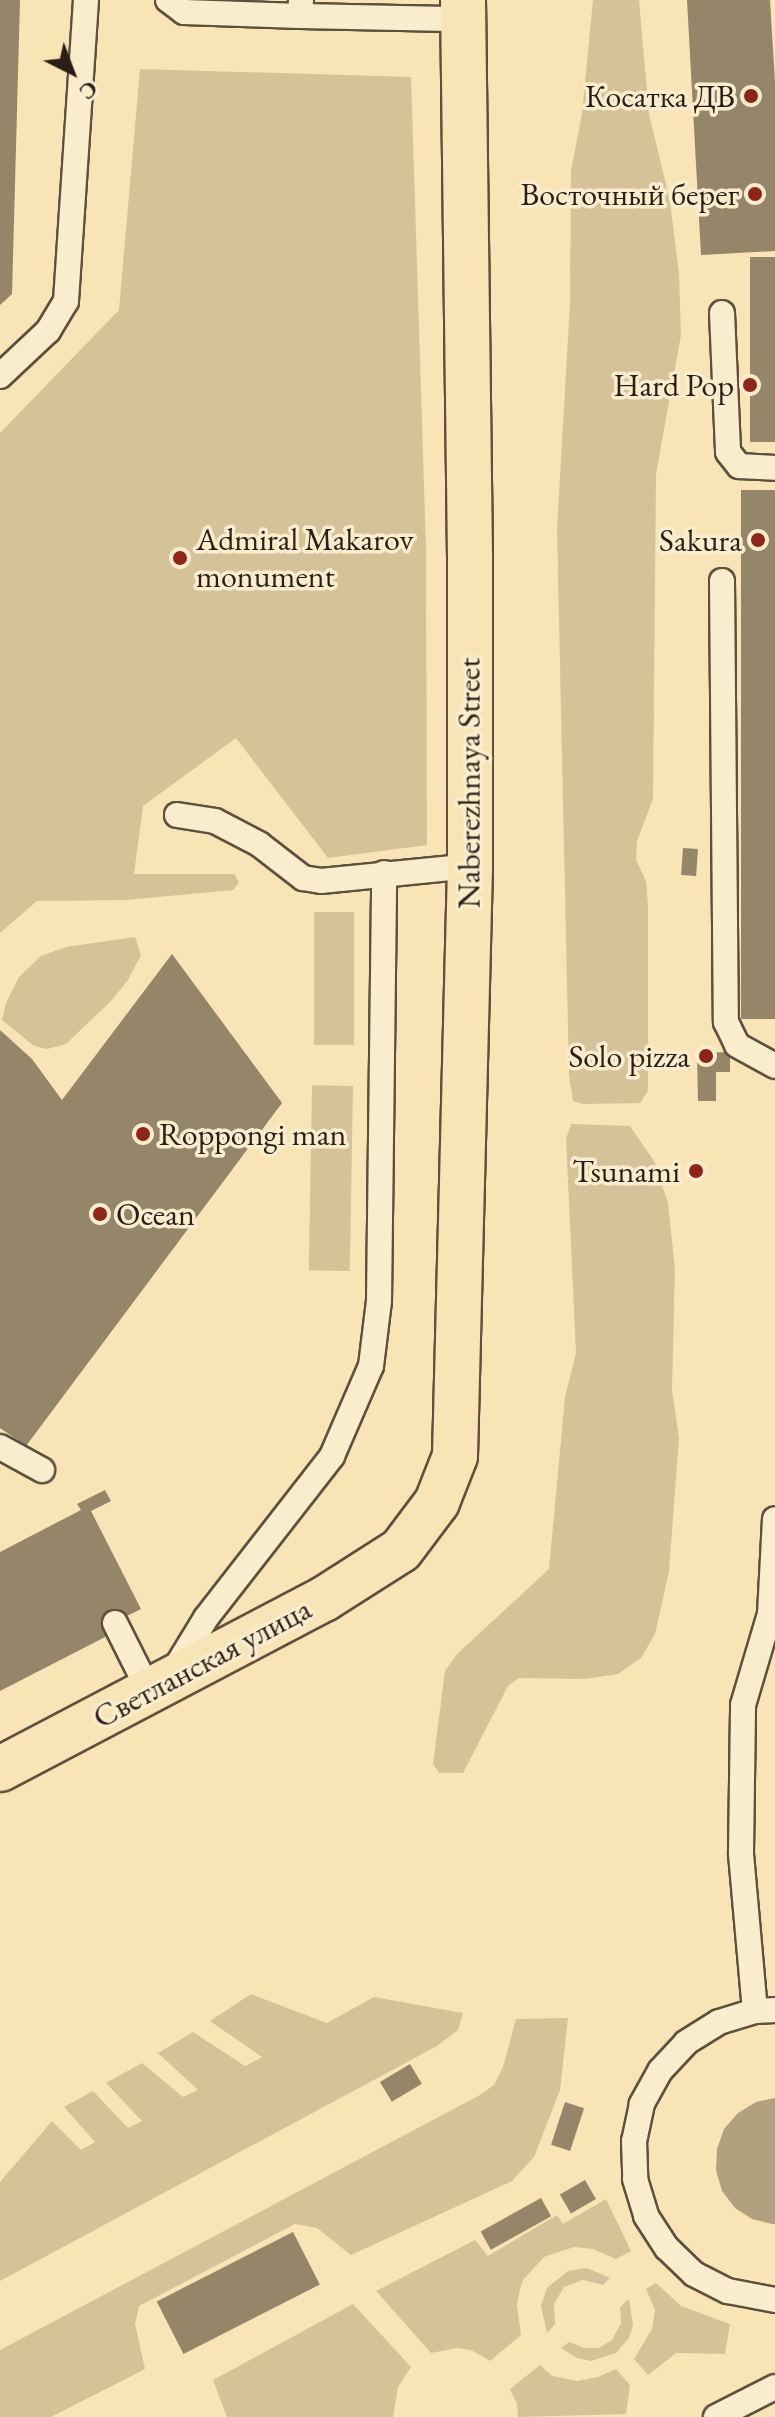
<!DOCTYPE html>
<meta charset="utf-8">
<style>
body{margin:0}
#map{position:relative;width:775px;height:2417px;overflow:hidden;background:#f8e4b4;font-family:"EB Garamond",serif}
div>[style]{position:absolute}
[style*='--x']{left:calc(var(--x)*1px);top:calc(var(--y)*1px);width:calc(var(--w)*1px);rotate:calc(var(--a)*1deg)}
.green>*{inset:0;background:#d5c299;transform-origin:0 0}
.water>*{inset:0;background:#b2a17f}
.building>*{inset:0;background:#958569;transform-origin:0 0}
.roads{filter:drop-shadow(2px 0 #5e503e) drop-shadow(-2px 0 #5e503e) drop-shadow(0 2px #5e503e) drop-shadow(0 -2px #5e503e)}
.service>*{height:24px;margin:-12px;padding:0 12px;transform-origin:12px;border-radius:12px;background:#faedce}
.primary>*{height:44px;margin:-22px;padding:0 22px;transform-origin:22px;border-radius:22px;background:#f8e4b4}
.dots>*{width:22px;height:22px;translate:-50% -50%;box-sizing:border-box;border:4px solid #faedce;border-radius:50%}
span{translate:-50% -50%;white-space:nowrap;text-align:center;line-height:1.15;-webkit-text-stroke:7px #faedce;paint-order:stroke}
.poi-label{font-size:32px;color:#2a1e17}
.right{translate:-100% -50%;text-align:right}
.left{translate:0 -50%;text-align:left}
.street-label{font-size:32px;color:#2a1e17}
.north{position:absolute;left:32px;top:32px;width:80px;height:80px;-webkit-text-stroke:6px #faedce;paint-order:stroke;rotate:138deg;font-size:22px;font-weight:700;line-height:32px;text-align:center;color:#2a1e17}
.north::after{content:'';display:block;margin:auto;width:28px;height:36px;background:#2a1e17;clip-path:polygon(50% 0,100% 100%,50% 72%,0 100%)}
</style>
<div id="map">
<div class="green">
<div style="clip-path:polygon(593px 0,639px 0,649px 114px,670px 201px,679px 274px,681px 335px,656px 474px,653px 799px,637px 841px,636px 860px,646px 881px,648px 906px,648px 1091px,640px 1103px,583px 1104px,573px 1101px,569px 1075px,557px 529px,570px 303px,571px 170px,582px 114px)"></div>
<div style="clip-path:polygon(140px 69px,411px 77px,426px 548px,427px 845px,328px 858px,236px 738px,143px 806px,134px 874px,234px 874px,239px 882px,233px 890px,126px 900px,37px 901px,0 933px,0 433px,119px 310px)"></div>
<div style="left:354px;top:912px;width:133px;height:40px;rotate:90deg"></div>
<div style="clip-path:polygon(135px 937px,141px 955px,128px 980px,112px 1000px,66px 1044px,47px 1049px,34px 1046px,2px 1020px,6px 1003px,19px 977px,41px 956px,66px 947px)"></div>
<div style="left:353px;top:1086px;width:185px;height:41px;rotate:91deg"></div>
<div style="clip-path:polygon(571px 1124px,630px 1126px,654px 1161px,668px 1203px,675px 1269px,672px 1389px,679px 1438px,669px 1571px,655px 1634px,641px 1658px,618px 1674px,584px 1679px,519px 1678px,508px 1686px,463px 1773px,439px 1773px,433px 1764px,445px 1671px,456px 1655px,549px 1569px,565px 1397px,576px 1353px,566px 1139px)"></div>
<div style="clip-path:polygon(251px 1994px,327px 2023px,374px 1997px,463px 2013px,458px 2030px,437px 2046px,0 2281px,0 2182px,52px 2121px,81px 2150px,95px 2142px,64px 2107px,93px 2091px,128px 2128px,142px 2121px,106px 2083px,142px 2063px,183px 2097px,198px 2090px,158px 2053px,193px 2032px,245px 2066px,262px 2057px,210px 2021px)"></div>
<div style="clip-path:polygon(568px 2018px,560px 2090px,534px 2157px,512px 2181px,351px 2255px,317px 2228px,295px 2224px,139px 2306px,135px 2324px,145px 2369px,51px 2417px,0 2417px,0 2350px,480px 2095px,494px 2085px,503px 2067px,516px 2019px)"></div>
<div style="clip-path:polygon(606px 2199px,631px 2251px,616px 2259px,593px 2249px,574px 2247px,544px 2257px,523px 2280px,520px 2289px,517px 2305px,521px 2335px,490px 2361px,471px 2350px,457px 2348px,431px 2353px,376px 2291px,475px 2240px,488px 2256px,557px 2215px,563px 2224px)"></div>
<div style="clip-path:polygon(587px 2268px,610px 2278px,603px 2285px,583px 2280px,564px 2287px,554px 2304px,555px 2324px,547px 2333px,541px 2306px,547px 2288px,568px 2271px)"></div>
<div style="clip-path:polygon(656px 2283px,681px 2306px,730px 2324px,725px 2354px,676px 2353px,648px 2375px,634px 2359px,652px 2329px,655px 2310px,646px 2289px)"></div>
<div style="clip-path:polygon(629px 2299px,633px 2325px,629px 2338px,616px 2353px,591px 2361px,577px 2358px,561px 2348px,569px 2342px,584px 2348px,599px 2348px,612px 2340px,621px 2323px,620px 2307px)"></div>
<div style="clip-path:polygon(353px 2304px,411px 2367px,398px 2387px,393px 2417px,227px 2417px,213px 2380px)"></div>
<div style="clip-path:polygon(540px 2365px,552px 2376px,577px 2381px,598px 2377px,616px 2369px,630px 2385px,626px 2414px,518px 2417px,517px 2404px,510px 2389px)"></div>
</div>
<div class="water">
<div style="clip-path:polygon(775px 2098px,775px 2224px,772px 2224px,752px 2219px,735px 2208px,722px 2191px,716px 2170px,717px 2149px,724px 2129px,738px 2113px,756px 2102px)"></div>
</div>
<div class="building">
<div style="clip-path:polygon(0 0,20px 0,12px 294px,0 305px)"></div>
<div style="clip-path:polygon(687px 0,770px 0,775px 82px,775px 251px,701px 255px)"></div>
<div style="left:750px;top:257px;width:25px;height:185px"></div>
<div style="left:741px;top:490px;width:34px;height:529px"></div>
<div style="left:683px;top:848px;width:15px;height:27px;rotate:4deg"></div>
<div style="clip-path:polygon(172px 954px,282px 1103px,26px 1446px,0 1428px,0 1030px,32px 1059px,62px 1100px)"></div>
<div style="clip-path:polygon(730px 1052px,730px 1072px,716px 1072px,716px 1101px,698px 1101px,697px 1053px)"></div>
<div style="clip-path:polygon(105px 1490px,111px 1501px,91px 1511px,141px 1609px,105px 1627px,109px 1635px,0 1691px,0 1552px,81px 1510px,77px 1504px)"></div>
<div style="left:410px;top:2064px;width:23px;height:35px;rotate:59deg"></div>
<div style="left:565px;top:2102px;width:20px;height:45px;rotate:18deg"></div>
<div style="left:585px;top:2180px;width:22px;height:29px;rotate:60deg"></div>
<div style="left:541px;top:2198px;width:21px;height:69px;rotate:61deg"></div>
<div style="left:293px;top:2232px;width:59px;height:153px;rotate:63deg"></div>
</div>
<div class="roads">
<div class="service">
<div style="--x:168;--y:0;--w:20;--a:37"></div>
<div style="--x:184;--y:12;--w:116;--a:2"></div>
<div style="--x:301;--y:0;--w:16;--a:94"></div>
<div style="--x:300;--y:16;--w:163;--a:1.1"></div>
<div style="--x:722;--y:313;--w:139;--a:87.5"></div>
<div style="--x:728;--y:452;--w:18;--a:52"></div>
<div style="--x:739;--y:466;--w:36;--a:3"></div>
<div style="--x:0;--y:376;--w:66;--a:-43.2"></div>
<div style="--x:48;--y:331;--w:35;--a:-59"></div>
<div style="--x:66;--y:301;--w:302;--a:-86.2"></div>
<div style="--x:722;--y:581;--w:441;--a:89.5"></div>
<div style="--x:726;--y:1022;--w:25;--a:64"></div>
<div style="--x:737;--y:1045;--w:43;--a:28.9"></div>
<div style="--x:177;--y:815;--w:38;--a:9"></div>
<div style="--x:215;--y:821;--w:50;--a:27.6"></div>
<div style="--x:259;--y:844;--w:56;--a:37.7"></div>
<div style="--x:303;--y:878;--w:18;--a:9"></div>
<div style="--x:321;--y:881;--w:150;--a:-5.7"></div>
<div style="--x:0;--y:1447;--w:48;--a:28.7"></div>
<div style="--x:115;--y:1623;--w:76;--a:63.4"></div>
<div style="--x:173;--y:1672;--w:63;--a:-58.6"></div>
<div style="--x:206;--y:1618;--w:205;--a:-52.1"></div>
<div style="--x:332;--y:1456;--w:98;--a:-66.6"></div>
<div style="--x:371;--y:1366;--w:65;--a:-83"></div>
<div style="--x:379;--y:1301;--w:428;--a:-89.3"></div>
<div style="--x:775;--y:2010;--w:20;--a:177"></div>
<div style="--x:755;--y:2011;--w:38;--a:163"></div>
<div style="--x:719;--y:2022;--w:39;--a:148"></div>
<div style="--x:686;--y:2043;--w:38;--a:133"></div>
<div style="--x:660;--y:2071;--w:38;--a:119"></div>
<div style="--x:642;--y:2104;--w:38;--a:102"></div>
<div style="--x:634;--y:2141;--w:38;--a:88"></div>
<div style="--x:635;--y:2179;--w:39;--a:73"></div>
<div style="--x:646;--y:2216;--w:38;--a:57"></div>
<div style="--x:667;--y:2248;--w:37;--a:44"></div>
<div style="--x:694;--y:2274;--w:38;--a:27"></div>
<div style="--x:728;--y:2291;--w:48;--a:10.8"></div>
<div style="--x:755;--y:2011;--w:159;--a:-95.1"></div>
<div style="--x:741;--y:1853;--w:148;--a:-89.2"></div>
<div style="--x:743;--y:1705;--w:95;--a:-73.5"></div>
<div style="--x:770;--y:1614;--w:95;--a:-87"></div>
<div style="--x:716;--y:2417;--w:66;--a:-27"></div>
</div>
<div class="primary">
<div style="--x:0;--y:1769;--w:366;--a:-27.7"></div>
<div style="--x:324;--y:1599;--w:91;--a:-32.5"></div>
<div style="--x:401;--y:1550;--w:60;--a:-53.1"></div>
<div style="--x:437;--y:1502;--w:49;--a:-68.6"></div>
<div style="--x:455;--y:1456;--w:590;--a:-88.54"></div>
<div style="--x:470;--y:866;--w:309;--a:-90"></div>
<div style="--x:470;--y:557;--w:557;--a:-90.72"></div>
</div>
</div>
<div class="dots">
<div style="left:751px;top:96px;background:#8f2418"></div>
<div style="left:755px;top:194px;background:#8f2418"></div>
<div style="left:750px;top:385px;background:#8f2418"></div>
<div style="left:758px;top:540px;background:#8f2418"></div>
<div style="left:180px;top:558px;background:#8f2418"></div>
<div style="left:706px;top:1056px;background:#8f2418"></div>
<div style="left:143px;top:1134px;background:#8f2418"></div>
<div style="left:696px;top:1171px;background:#8f2418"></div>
<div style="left:100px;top:1214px;background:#8f2418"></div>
</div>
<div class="poi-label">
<span class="right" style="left:735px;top:96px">Косатка ДВ</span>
<span class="right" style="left:739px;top:194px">Восточный берег</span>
<span class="right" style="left:734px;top:385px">Hard Pop</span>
<span class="left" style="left:196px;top:558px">Admiral Makarov<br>monument</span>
<span class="right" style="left:742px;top:540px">Sakura</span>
<span class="right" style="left:690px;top:1056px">Solo pizza</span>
<span class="left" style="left:159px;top:1134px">Roppongi man</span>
<span class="right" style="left:680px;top:1171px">Tsunami</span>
<span class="left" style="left:116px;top:1214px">Ocean</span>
</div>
<div class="street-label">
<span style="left:469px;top:783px;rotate:-90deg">Naberezhnaya Street</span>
<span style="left:202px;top:1663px;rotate:-28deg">Светланская улица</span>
</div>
<div class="north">С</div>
</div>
